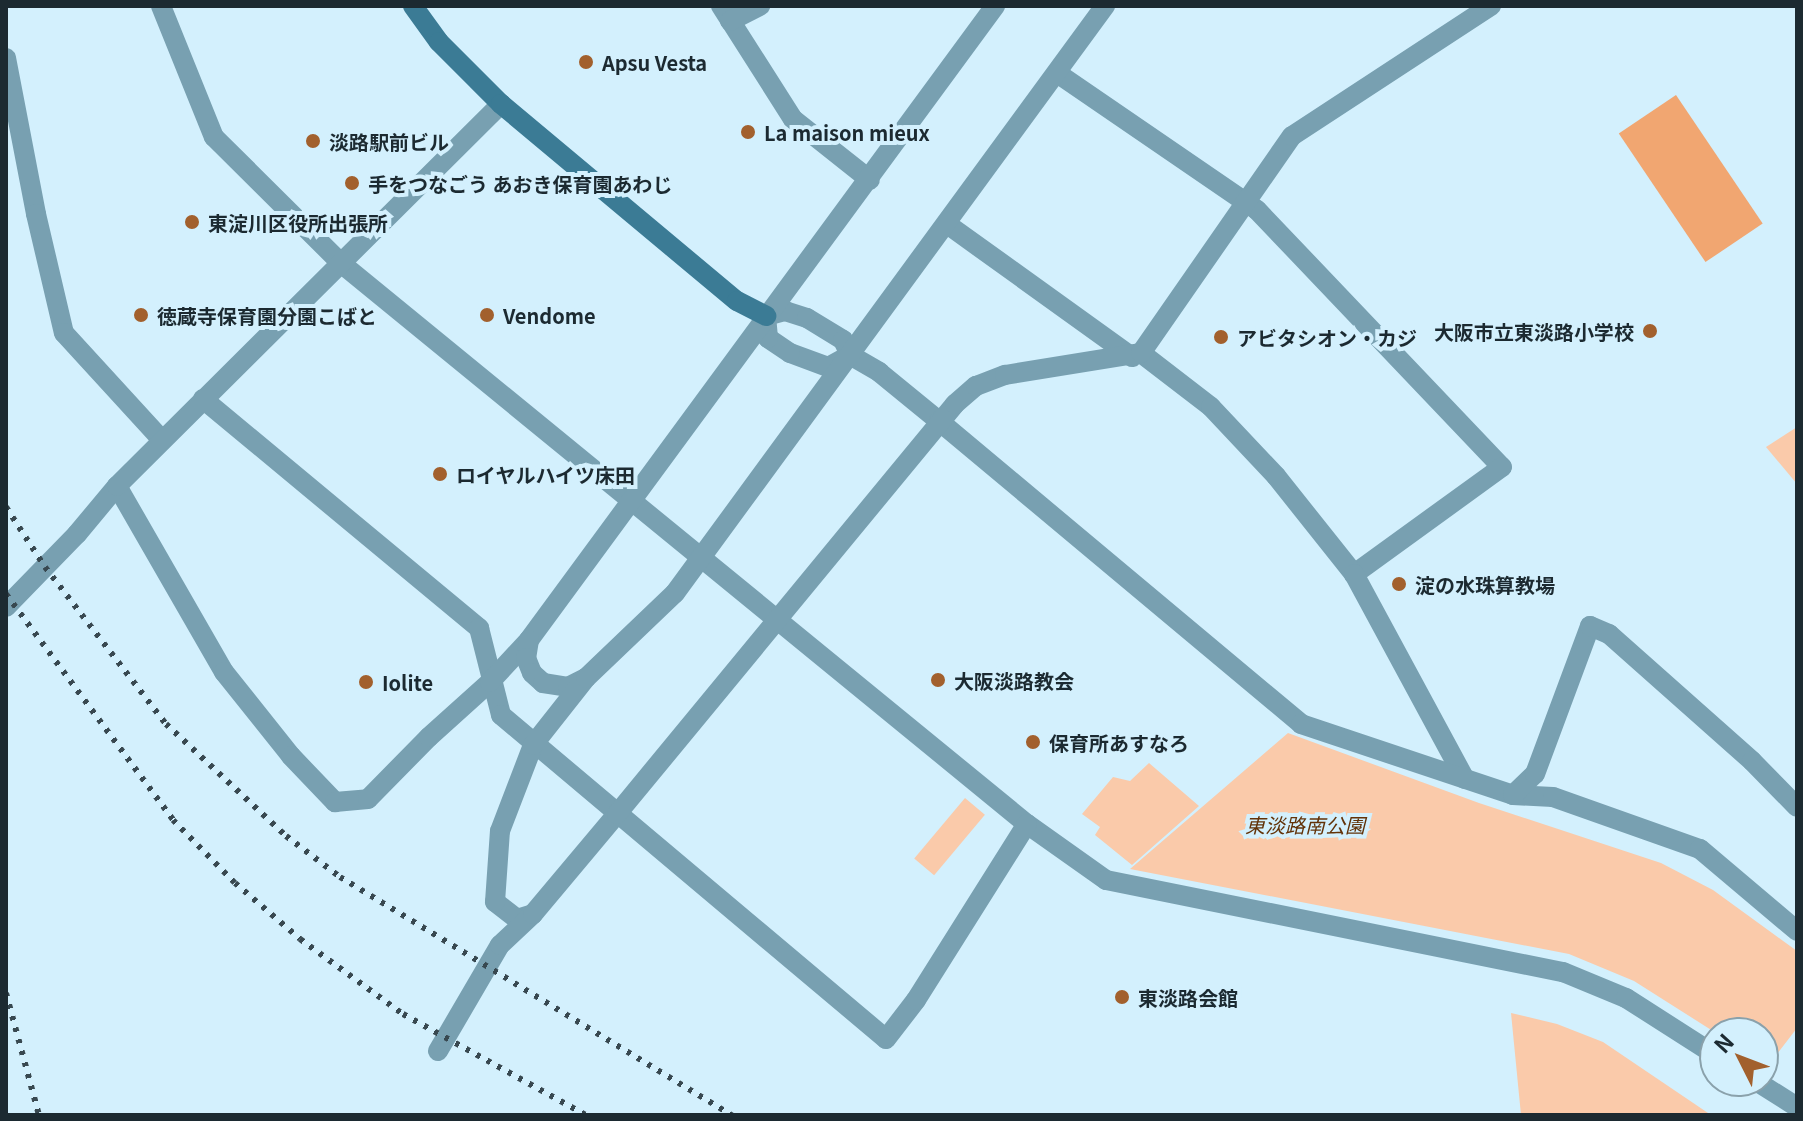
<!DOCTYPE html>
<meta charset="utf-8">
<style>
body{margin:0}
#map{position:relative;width:1803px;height:1121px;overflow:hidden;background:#d3f0fd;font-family:Georgia,"Noto Sans JP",serif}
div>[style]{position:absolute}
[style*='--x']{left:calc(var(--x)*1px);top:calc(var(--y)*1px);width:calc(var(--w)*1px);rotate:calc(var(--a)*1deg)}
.green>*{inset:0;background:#facaaa;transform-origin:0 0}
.water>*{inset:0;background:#f1a671;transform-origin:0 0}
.street>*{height:20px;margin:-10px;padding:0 10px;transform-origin:10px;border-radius:10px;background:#78a0b1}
.secondary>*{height:20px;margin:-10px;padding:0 10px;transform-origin:10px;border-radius:10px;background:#3b7b95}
.rail>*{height:6px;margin-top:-3px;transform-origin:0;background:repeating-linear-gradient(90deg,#384850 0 4px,transparent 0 12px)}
.dots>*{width:22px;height:22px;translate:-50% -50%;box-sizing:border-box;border:4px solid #d3f0fd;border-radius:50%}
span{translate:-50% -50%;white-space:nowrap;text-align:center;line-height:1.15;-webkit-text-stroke:8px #d3f0fd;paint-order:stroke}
.poi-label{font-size:20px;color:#1c2a31;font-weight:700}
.left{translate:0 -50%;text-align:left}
.right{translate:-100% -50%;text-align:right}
.park-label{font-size:20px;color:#623208;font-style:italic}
.frame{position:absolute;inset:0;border:8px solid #1c2a31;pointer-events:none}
.north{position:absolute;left:1699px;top:1017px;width:80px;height:80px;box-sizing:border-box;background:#d3f0fd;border:2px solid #8aa1ab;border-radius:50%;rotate:312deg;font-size:22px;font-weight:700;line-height:32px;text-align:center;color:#1c2a31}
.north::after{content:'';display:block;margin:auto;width:28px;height:36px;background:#a2602d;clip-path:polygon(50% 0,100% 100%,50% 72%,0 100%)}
</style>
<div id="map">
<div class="green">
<div style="clip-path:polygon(1797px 427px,1797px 484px,1766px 447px)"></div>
<div style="clip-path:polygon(1288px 733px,1479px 803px,1661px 863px,1713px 890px,1797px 951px,1797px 1028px,1767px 1067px,1763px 1064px,1763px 1033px,1716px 1033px,1634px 981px,1569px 954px,1130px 869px)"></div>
<div style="clip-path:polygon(1149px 763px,1199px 806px,1132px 865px,1095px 835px,1100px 827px,1082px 814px,1113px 777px,1130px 781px)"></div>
<div style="left:965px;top:798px;width:26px;height:79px;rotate:40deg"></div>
<div style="clip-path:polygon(1511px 1013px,1557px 1024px,1603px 1042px,1711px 1115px,1521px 1115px)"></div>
</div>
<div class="water">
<div style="left:1676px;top:95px;width:155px;height:69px;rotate:56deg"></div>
</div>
<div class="street">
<div style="--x:161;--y:6;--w:141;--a:68"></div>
<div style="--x:214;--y:137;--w:180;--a:44.8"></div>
<div style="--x:342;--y:264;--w:885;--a:39.27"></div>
<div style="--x:1027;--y:824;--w:97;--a:35.3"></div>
<div style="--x:1106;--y:880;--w:466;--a:11.4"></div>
<div style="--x:1563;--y:972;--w:68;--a:22.4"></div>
<div style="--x:1626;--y:998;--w:106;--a:32.6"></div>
<div style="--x:721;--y:6;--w:134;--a:57.5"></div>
<div style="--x:793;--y:119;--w:98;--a:38.4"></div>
<div style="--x:730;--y:21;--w:34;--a:-27"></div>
<div style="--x:6;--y:58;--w:159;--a:79.1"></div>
<div style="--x:36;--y:214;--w:122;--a:76.8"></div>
<div style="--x:64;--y:333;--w:145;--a:47.5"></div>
<div style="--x:1057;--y:73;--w:242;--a:34.4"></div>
<div style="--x:1257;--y:210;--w:355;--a:46.4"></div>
<div style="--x:1502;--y:467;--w:183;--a:144.1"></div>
<div style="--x:947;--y:224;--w:228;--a:35.7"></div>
<div style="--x:1141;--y:353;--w:88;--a:37.6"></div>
<div style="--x:1211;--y:407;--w:95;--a:46.7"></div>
<div style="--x:1276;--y:476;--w:125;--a:51.5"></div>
<div style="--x:1354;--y:574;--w:233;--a:61.6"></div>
<div style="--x:850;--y:355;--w:25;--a:151"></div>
<div style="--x:828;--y:367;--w:40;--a:-159.8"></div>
<div style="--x:790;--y:353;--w:27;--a:-146"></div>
<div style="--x:768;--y:338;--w:22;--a:-95"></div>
<div style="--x:766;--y:316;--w:20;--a:-15"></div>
<div style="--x:785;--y:311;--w:23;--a:18"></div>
<div style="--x:807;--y:318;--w:42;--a:31.4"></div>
<div style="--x:843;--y:340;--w:17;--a:65"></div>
<div style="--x:850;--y:355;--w:34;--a:30"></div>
<div style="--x:879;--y:372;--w:77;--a:39.2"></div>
<div style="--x:939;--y:421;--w:472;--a:39.9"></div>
<div style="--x:1301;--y:724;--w:224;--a:18.5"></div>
<div style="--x:1513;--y:795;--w:40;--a:2.9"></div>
<div style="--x:1553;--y:797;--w:156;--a:19.5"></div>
<div style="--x:1700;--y:849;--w:127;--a:40.2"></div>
<div style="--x:203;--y:399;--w:359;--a:39.7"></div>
<div style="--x:479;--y:628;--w:90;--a:75.8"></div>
<div style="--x:501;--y:715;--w:503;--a:40.08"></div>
<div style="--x:886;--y:1039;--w:49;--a:-52.4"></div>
<div style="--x:916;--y:1000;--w:208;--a:-57.8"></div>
<div style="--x:117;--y:486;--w:215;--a:60.1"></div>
<div style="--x:224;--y:672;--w:107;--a:51.4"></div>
<div style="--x:291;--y:756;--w:64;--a:46.3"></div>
<div style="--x:335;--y:802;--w:33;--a:-5"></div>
<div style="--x:368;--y:799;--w:87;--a:-45.5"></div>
<div style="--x:429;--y:737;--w:82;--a:-42"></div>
<div style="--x:490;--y:682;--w:57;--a:-47.1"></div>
<div style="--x:529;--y:640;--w:787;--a:-53.68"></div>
<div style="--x:6;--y:607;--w:102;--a:-45.8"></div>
<div style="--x:77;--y:534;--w:62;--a:-50.2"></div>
<div style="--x:117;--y:486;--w:542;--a:-44.85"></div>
<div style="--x:529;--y:640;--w:18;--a:99"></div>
<div style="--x:526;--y:658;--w:16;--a:68"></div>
<div style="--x:532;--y:673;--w:15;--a:42"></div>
<div style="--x:543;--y:683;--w:25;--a:9"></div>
<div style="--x:568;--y:687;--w:20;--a:-27"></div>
<div style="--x:1513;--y:795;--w:30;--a:-44"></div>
<div style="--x:1535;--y:774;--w:158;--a:-69.6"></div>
<div style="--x:1590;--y:626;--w:21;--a:23"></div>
<div style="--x:1609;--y:634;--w:191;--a:41.6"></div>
<div style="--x:1752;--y:761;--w:64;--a:45.6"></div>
<div style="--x:533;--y:914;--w:17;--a:163"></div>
<div style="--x:517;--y:919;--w:28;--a:-142"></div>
<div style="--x:495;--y:902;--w:71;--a:-86"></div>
<div style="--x:500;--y:831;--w:92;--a:-69"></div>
<div style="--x:533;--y:745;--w:85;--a:-51.7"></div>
<div style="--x:586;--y:678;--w:123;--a:-43.7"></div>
<div style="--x:675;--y:593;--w:728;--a:-53.78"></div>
<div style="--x:438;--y:1051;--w:123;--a:-59.7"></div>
<div style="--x:500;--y:945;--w:45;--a:-43.2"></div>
<div style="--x:533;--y:914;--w:131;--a:-50"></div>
<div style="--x:617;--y:814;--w:531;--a:-50.5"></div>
<div style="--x:955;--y:404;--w:28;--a:-41"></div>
<div style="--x:976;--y:386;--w:31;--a:-21"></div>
<div style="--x:1005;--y:375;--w:138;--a:-9.2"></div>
<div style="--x:1141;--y:353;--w:264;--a:-55.2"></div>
<div style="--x:1292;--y:136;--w:238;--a:-33.2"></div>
<div style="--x:1756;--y:1081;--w:49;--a:32.4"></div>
</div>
<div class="secondary">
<div style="--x:413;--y:6;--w:44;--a:54.2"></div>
<div style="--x:439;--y:42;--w:88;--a:45"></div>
<div style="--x:501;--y:104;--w:307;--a:39.9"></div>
<div style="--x:737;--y:301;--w:33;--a:27"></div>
</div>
<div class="rail">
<div style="--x:6;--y:507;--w:72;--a:57"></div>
<div style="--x:45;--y:567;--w:198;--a:52.4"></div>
<div style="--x:166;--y:724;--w:164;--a:43"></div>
<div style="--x:286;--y:836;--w:68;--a:37.2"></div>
<div style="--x:340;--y:877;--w:459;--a:31.3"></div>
<div style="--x:6;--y:594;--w:281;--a:53.5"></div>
<div style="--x:173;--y:820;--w:88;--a:45.5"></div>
<div style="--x:235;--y:883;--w:86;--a:40.7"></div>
<div style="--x:300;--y:939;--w:127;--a:36.1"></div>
<div style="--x:403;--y:1014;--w:209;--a:28.9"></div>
<div style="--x:6;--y:993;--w:126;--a:74.9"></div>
</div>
<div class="dots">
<div style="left:586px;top:62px;background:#a2602d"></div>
<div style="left:748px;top:132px;background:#a2602d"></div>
<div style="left:313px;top:141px;background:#a2602d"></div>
<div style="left:352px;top:183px;background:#a2602d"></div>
<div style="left:192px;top:222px;background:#a2602d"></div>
<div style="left:141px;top:315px;background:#a2602d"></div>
<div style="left:487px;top:315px;background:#a2602d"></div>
<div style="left:1650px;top:331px;background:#a2602d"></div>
<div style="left:1221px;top:337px;background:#a2602d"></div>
<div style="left:440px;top:474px;background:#a2602d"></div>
<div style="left:1399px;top:584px;background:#a2602d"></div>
<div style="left:938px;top:680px;background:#a2602d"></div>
<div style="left:366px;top:682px;background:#a2602d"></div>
<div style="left:1033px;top:742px;background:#a2602d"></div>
<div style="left:1122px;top:997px;background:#a2602d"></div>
</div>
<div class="poi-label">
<span class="left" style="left:602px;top:62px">Apsu Vesta</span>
<span class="left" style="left:764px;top:132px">La maison mieux</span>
<span class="left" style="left:329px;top:141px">淡路駅前ビル</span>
<span class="left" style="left:368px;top:183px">手をつなごう あおき保育園あわじ</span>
<span class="left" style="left:208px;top:222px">東淀川区役所出張所</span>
<span class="left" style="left:157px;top:315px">徳蔵寺保育園分園こばと</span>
<span class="left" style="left:503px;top:315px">Vendome</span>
<span class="right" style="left:1634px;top:331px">大阪市立東淡路小学校</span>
<span class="left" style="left:1237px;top:337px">アビタシオン・カジ</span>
<span class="left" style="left:456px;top:474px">ロイヤルハイツ床田</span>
<span class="left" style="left:1415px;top:584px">淀の水珠算教場</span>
<span class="left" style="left:954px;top:680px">大阪淡路教会</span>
<span class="left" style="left:382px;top:682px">Iolite</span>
<span class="left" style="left:1049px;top:742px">保育所あすなろ</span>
<span class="left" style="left:1138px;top:997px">東淡路会館</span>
</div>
<div class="park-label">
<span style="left:1305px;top:824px">東淡路南公園</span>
</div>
<div class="frame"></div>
<div class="north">N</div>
</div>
